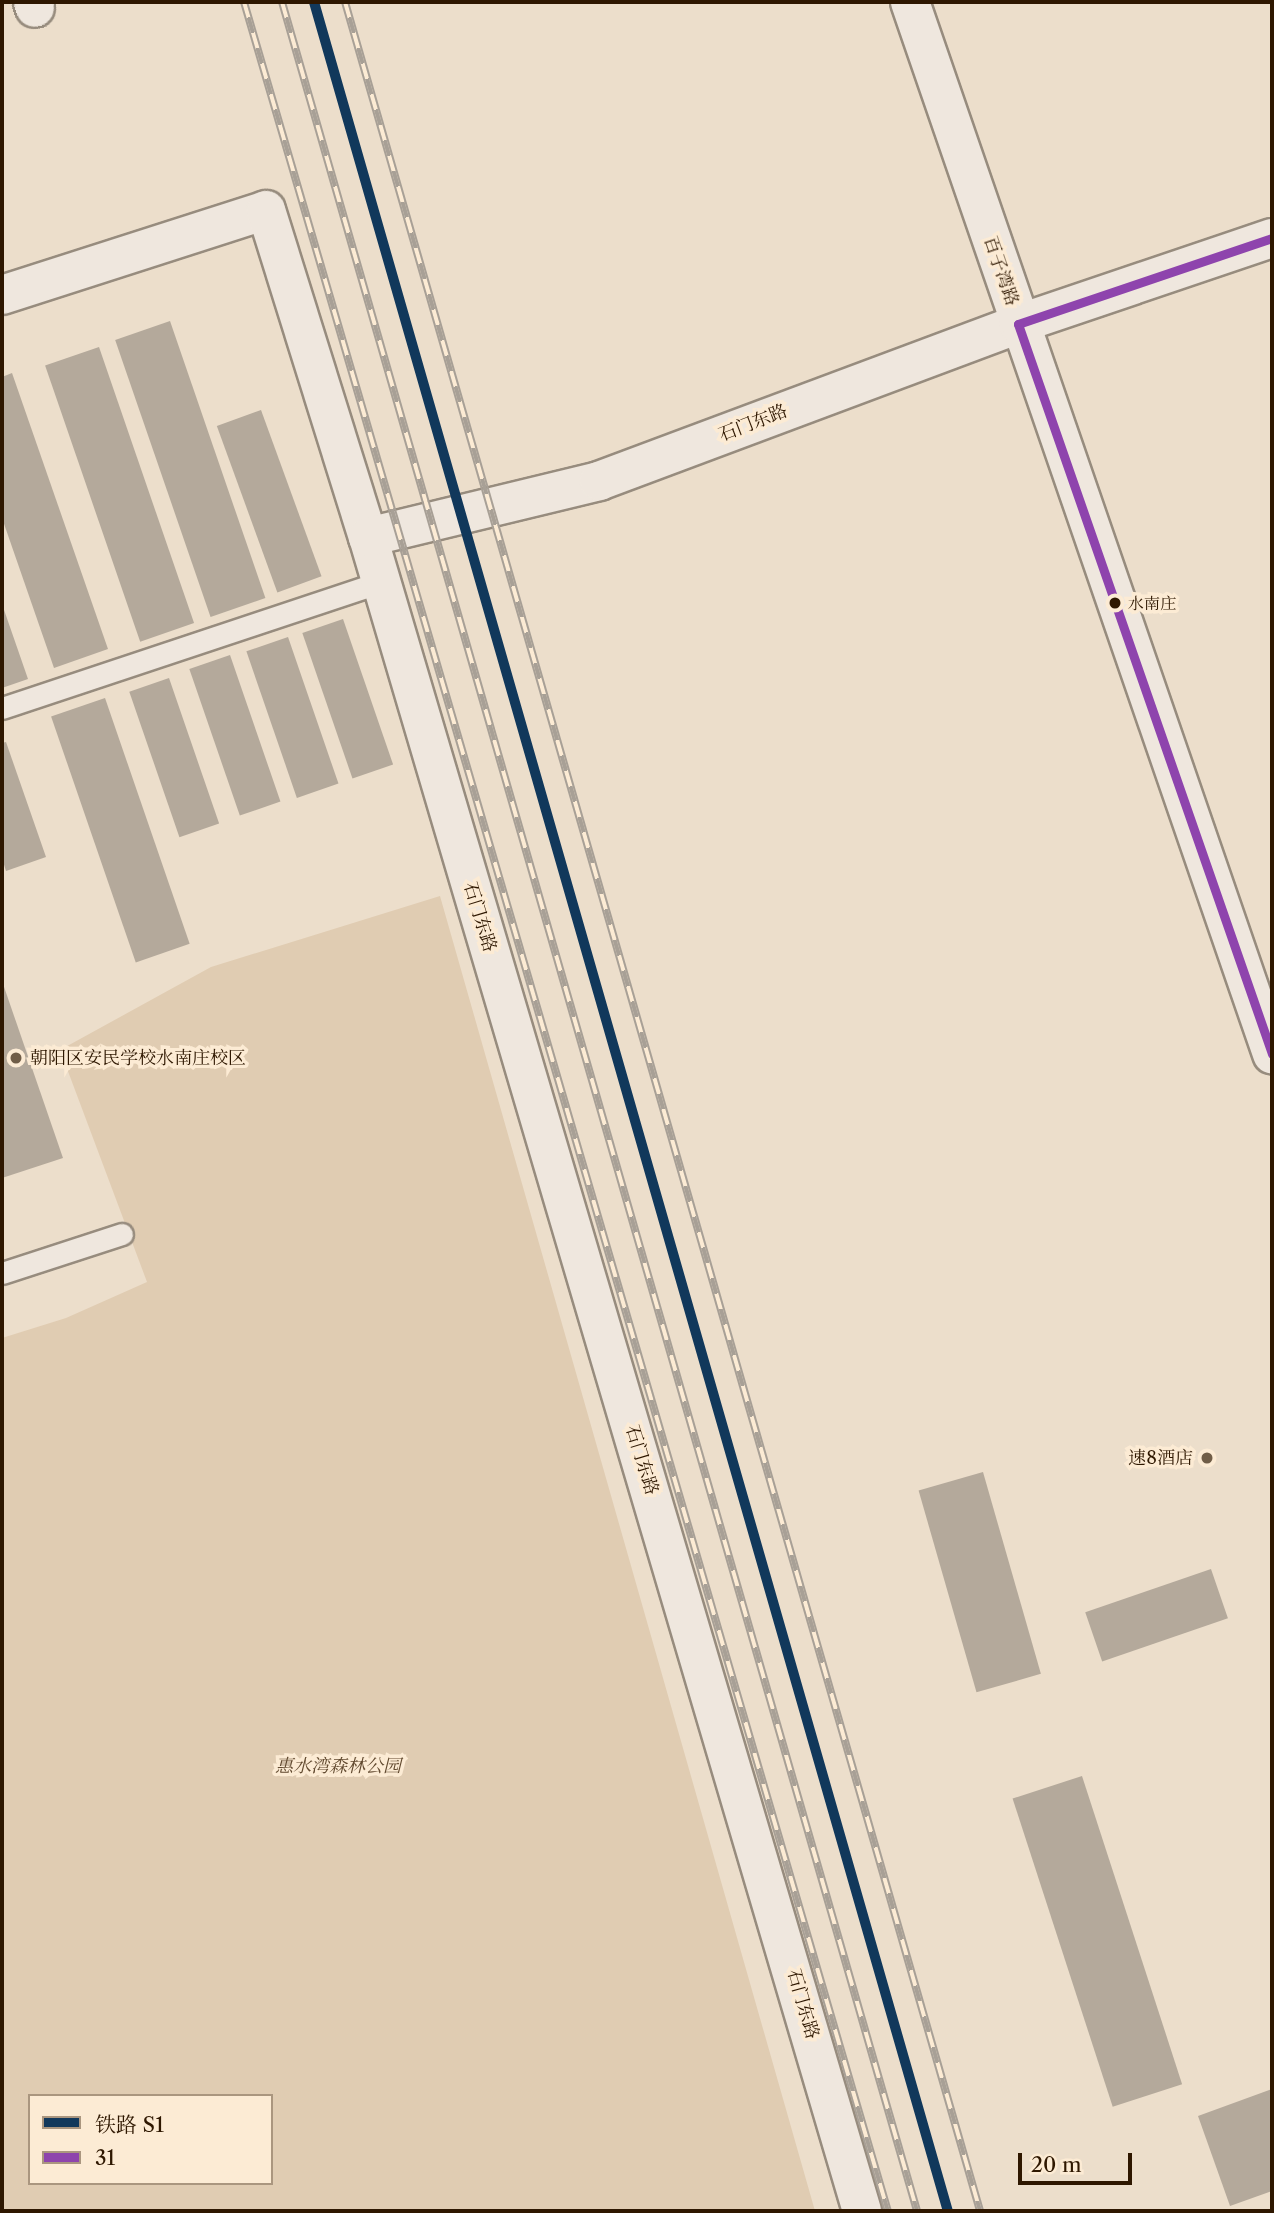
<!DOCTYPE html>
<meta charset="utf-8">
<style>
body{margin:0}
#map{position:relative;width:1274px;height:2213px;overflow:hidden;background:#ecdecb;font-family:"Libre Caslon Text","Noto Serif SC",serif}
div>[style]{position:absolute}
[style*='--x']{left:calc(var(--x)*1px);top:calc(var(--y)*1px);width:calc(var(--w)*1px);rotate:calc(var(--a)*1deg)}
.green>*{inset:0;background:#e0ccb2}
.building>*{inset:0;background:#b4a99b;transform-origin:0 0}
.roads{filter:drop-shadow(2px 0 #978c7e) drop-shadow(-2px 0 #978c7e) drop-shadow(0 2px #978c7e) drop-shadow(0 -2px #978c7e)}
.service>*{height:21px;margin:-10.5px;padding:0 10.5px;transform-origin:10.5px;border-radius:10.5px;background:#efe7de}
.minor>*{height:38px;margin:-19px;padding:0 19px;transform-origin:19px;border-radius:19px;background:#efe7de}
.tertiary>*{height:38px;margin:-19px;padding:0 19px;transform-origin:19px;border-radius:19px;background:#efe7de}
.rail>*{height:8px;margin-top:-4px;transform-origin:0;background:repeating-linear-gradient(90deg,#fcebd4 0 16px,#a8a096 0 32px);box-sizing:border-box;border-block:2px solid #a8a096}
.bus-1>*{height:9px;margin:-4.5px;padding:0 4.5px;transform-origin:4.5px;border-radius:4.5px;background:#8e44ad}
.rail-1>*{height:10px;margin:-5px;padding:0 5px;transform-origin:5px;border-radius:5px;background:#11385b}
.dots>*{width:19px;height:19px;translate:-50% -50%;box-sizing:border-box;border:4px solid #fcebd4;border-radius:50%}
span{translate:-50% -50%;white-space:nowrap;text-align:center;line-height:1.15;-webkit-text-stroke:7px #fcebd4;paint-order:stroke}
.bus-label{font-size:16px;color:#2e1700}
.left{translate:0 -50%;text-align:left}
.street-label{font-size:18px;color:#2e1700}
.poi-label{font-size:18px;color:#2e1700}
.right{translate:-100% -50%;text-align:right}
.park-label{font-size:18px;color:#61492f;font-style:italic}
.frame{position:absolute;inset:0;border:4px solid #2e1700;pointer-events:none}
.legend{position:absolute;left:28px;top:2094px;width:245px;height:91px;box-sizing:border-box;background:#fcebd4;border:2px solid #aa967f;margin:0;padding:9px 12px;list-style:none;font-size:21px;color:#2e1700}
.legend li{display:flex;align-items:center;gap:14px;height:35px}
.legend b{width:35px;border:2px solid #aa967f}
.scale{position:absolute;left:1018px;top:2153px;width:114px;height:32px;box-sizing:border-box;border:4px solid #2e1700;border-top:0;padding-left:9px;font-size:21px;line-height:24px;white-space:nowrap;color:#2e1700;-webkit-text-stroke:5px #fcebd4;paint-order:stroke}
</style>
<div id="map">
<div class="green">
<div style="clip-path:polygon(evenodd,440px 896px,815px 2211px,2px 2211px,2px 1338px,66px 1318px,147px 1282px,60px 1050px,211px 967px,440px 896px,30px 2096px,271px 2096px,271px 2183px,30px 2183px,30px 2096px)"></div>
</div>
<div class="building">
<div style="left:170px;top:321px;width:293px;height:58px;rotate:71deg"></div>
<div style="left:99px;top:347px;width:292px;height:57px;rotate:71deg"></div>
<div style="clip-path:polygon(12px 373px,108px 649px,54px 668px,2px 518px,2px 377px)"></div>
<div style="left:261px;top:410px;width:177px;height:47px;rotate:70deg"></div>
<div style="clip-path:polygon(2px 604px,28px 679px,2px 688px)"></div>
<div style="left:343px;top:619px;width:154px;height:43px;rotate:71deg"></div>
<div style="left:288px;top:637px;width:155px;height:44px;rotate:71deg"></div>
<div style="left:230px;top:655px;width:155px;height:43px;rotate:71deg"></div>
<div style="left:169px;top:678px;width:154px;height:42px;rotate:71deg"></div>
<div style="left:105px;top:698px;width:260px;height:57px;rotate:71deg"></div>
<div style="clip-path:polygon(6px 742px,46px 857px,6px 871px,2px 858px,2px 743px)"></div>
<div style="clip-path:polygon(2px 981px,63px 1158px,2px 1178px)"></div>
<div style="left:983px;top:1472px;width:210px;height:67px;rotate:74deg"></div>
<div style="left:1211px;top:1569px;width:52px;height:133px;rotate:71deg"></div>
<div style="left:1082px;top:1776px;width:324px;height:73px;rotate:72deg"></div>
<div style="clip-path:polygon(1272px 2089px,1272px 2191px,1230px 2206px,1198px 2116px)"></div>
</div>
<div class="roads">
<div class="service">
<div style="--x:2;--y:708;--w:399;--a:-18.4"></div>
<div style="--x:2;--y:1273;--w:126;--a:-18"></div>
</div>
<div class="minor">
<div style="--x:33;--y:2;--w:6;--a:72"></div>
<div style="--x:2;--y:295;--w:277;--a:-17.8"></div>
<div style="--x:266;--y:210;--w:343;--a:72.7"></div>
<div style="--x:862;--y:2211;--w:1745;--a:-106.44"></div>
<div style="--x:368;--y:537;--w:238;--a:-13.6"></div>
<div style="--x:599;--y:481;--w:447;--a:-20.5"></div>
<div style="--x:1018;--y:324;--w:268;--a:-18.7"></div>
</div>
<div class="tertiary">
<div style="--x:910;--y:2;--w:1113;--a:71.01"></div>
</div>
</div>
<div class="rail">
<div style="--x:244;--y:2;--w:2301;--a:73.75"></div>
<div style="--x:282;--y:2;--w:2298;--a:73.96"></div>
<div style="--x:345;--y:2;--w:2298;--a:73.96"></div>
</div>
<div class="bus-1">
<div style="--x:1018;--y:324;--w:773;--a:70.81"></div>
<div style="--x:1018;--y:324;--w:268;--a:-18.7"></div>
</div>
<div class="rail-1">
<div style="--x:314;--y:2;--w:2298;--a:73.99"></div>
</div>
<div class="dots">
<div style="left:1115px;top:603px;background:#2e1700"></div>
<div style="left:16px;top:1058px;background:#705d47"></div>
<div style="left:1207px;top:1458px;background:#705d47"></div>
</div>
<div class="bus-label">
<span class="left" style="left:1128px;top:603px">水南庄</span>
</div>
<div class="street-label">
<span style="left:1001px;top:271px;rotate:71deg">百子湾路</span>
<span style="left:753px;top:423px;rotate:-21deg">石门东路</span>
<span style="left:480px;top:917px;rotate:73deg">石门东路</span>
<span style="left:642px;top:1460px;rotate:73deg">石门东路</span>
<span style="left:803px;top:2004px;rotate:74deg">石门东路</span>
</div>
<div class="poi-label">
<span class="left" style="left:30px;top:1058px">朝阳区安民学校水南庄校区</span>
<span class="right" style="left:1193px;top:1458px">速8酒店</span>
</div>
<div class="park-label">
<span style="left:338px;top:1766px">惠水湾森林公园</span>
</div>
<div class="frame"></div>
<ul class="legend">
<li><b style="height:9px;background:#11385b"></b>铁路 S1</li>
<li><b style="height:9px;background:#8e44ad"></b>31</li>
</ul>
<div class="scale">20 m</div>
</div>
